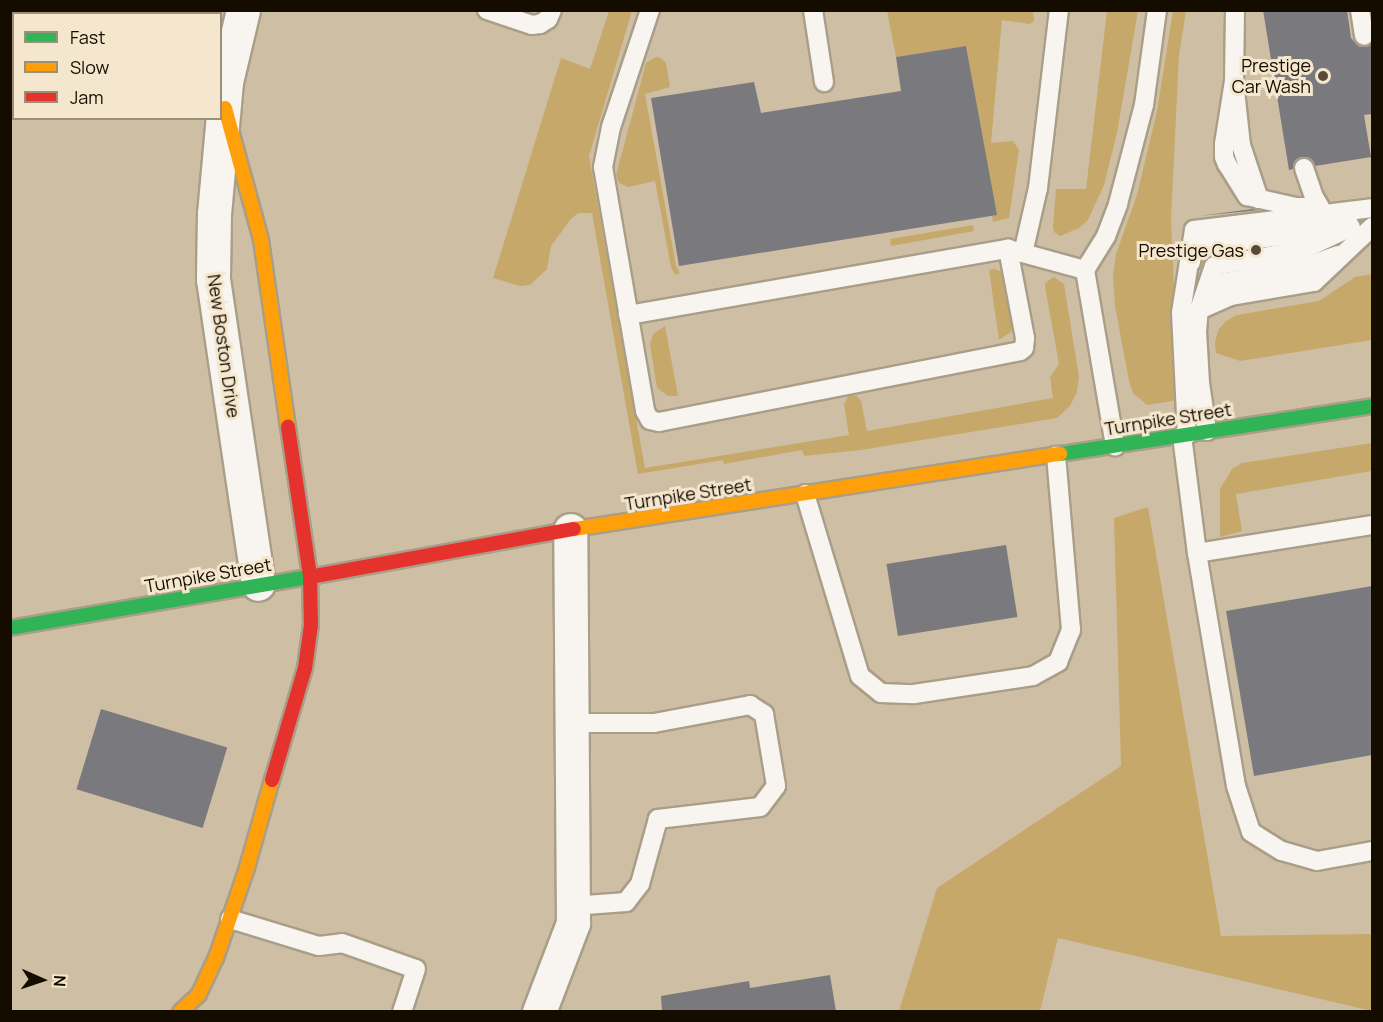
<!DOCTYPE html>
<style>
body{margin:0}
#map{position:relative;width:1383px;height:1022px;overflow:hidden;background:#cebfa4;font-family:Manrope,sans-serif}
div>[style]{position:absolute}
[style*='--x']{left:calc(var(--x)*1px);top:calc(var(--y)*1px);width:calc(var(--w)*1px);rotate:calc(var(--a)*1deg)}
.green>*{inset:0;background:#c6a86a}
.building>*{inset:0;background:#79797e;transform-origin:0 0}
.roads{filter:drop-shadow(2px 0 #a99e88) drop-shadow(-2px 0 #a99e88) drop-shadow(0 2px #a99e88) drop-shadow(0 -2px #a99e88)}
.lane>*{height:18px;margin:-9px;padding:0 9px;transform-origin:9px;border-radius:9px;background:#f8f5f1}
.street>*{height:33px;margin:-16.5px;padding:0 16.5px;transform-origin:16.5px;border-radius:16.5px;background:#f8f5f1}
.fast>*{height:14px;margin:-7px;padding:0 7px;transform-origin:7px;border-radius:7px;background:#30b455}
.slow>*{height:14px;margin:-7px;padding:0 7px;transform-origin:7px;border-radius:7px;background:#ff9f0a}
.jam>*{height:14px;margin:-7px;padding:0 7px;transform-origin:7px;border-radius:7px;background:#e5322d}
.dots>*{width:16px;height:16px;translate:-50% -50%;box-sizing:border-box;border:3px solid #f5e7ce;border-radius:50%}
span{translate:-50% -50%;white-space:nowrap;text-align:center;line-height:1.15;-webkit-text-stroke:6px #f5e7ce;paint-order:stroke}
.poi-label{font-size:18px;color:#150c00}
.right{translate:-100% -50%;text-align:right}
.street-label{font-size:18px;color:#150c00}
.frame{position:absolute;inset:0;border:12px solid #150c00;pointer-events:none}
.legend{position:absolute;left:12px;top:12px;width:210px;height:108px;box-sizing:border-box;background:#f5e7ce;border:2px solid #9b8f7c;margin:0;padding:8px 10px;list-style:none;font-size:18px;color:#150c00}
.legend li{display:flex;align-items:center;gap:12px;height:30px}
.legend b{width:30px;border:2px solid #9b8f7c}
.north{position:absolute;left:12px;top:950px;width:60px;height:60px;-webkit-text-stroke:4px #f5e7ce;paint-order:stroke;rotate:93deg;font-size:16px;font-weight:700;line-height:24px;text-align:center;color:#150c00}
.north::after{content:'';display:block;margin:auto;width:21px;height:27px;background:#150c00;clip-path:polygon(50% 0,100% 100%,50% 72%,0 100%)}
</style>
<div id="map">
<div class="green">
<div style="clip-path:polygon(609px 11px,632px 11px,589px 156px,645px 468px,849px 435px,844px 404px,849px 395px,857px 396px,861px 401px,867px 431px,1053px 398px,1050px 377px,1059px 364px,1045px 287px,1045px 283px,1054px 277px,1064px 284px,1079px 377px,1077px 392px,1070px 406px,1057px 418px,861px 450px,804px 456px,802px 450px,724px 464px,723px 460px,638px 474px,592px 213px,578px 213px,571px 219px,551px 246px,547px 269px,530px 285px,520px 286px,493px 278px,561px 58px,590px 69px)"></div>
<div style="clip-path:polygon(887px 11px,1033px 11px,1034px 21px,1030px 24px,1002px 20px,991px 143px,1013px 141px,1019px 150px,1009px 218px,993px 222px,992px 216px,996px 215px,966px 46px,896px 57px)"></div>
<div style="clip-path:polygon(1107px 11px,1138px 11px,1117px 133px,1104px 185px,1088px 220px,1079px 228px,1060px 236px,1054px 232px,1053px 227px,1056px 189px,1086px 189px)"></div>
<div style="clip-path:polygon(1173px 11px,1186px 11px,1179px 55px,1171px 219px,1179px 400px,1147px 405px,1133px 393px,1129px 381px,1115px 306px,1113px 276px,1116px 254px,1137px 195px,1157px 111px)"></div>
<div style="clip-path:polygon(656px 57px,661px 58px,666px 63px,670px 87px,645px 94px,676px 266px,680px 273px,675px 275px,671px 267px,655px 181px,628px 187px,619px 183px,616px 175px,646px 63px)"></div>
<div style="clip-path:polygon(973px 225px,974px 231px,891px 246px,890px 239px)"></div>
<div style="clip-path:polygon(994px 269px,1003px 272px,1014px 322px,1011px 332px,999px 340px,989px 270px)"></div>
<div style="clip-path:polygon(1372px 274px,1372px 340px,1240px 361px,1216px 353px,1215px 343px,1218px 330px,1226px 321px,1237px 315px,1319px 301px,1355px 277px)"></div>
<div style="clip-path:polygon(665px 326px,678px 396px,668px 396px,657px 388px,650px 345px,653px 334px)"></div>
<div style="clip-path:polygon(1372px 443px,1372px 471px,1236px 494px,1242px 531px,1220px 537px,1220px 489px,1232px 469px,1242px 463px)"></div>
<div style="clip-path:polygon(1148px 507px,1221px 936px,1372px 934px,1372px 1011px,1058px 938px,1040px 1011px,899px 1011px,937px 888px,1121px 766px,1114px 518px)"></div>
</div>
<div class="building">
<div style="clip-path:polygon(1263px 10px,1347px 10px,1351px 38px,1360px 47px,1372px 43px,1372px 114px,1364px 115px,1371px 157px,1315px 166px,1311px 159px,1301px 157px,1295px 161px,1293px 169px,1289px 170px)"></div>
<div style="clip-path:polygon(966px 46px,997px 215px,679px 266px,651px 98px,754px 82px,761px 113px,901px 91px,896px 57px)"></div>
<div style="clip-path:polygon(1253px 209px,1260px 210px,1199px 216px)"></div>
<div style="left:1006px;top:545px;width:73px;height:121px;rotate:81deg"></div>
<div style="clip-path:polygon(1372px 586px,1372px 755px,1254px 776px,1226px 611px)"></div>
<div style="left:101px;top:709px;width:132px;height:84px;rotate:17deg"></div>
<div style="clip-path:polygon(830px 975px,836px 1011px,662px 1011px,661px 996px,749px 981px,750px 988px)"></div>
</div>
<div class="roads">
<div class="lane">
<div style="--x:487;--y:10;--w:47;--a:18.4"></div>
<div style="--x:532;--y:25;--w:8;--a:-7"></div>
<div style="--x:540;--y:24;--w:9;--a:-32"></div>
<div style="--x:548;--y:19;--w:10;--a:-66"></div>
<div style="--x:650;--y:10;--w:123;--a:108.4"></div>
<div style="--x:611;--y:127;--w:41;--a:101.3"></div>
<div style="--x:603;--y:167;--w:248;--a:80.2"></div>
<div style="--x:645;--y:411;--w:10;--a:61"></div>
<div style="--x:650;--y:420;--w:9;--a:13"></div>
<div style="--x:659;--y:422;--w:368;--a:-11.1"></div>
<div style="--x:1020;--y:351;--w:5;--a:-37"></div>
<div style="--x:1024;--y:348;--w:10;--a:-84"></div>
<div style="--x:1025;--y:338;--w:91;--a:-100.8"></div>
<div style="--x:1008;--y:249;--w:80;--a:15.3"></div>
<div style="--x:1085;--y:270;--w:179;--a:80.3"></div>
<div style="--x:813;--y:10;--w:73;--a:81.3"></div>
<div style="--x:1235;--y:10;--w:71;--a:90.8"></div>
<div style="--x:1234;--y:81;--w:64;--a:83.8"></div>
<div style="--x:1241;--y:145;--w:57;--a:71.6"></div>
<div style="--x:1360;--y:10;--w:26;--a:81"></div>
<div style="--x:1234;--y:81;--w:64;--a:99"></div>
<div style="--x:1224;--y:144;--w:13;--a:90"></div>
<div style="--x:1224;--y:157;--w:8;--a:67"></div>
<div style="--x:1227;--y:164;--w:38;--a:58"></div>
<div style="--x:1247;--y:196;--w:50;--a:12.7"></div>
<div style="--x:1296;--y:207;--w:12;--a:0"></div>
<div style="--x:1304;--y:168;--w:31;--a:71"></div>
<div style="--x:1314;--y:197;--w:12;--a:59"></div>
<div style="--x:1023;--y:253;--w:67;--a:-77"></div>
<div style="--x:1038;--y:188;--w:179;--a:-83.3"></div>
<div style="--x:1191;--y:262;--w:11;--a:-80"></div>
<div style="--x:1193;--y:251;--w:6;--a:-39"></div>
<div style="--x:1198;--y:247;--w:98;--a:-7.6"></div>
<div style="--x:1295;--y:234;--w:55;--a:-15.8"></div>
<div style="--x:1085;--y:270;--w:40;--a:-58"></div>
<div style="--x:1106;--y:236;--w:34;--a:-69"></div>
<div style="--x:1118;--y:204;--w:102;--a:-75.3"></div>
<div style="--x:1144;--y:105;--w:96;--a:-82.2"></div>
<div style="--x:1206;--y:298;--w:17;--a:-57"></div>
<div style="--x:1215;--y:284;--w:95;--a:-11"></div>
<div style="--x:1308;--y:266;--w:32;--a:-20"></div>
<div style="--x:1199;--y:310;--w:46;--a:-71.2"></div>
<div style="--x:1214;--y:266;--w:89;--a:-10.3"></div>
<div style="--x:1302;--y:250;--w:54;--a:-25.1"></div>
<div style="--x:628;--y:315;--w:386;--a:-9.9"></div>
<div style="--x:1207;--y:431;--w:49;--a:-98.3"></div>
<div style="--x:1200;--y:383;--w:52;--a:-93.3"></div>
<div style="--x:1197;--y:331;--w:21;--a:-85"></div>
<div style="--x:1199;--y:310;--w:34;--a:-24"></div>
<div style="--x:1230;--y:296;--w:85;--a:-9.5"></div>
<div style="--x:1314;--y:282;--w:80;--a:-43.5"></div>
<div style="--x:1187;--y:435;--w:122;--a:-92.8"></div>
<div style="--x:1181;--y:313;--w:84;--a:-81.1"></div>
<div style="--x:1194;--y:230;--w:179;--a:-7"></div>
<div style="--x:1182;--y:436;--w:118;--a:82.7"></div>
<div style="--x:1197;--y:553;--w:236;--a:80.5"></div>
<div style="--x:1236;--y:786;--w:48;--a:71.9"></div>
<div style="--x:1251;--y:832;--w:36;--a:32"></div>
<div style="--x:1282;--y:851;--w:36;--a:16"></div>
<div style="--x:1317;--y:861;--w:56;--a:-10.3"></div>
<div style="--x:805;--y:494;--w:190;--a:73.2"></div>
<div style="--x:860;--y:676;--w:27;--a:39"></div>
<div style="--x:881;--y:693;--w:33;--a:2"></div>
<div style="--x:914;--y:694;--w:120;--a:-8.6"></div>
<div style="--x:1033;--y:676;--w:29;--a:-29"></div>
<div style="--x:1058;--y:662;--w:35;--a:-68"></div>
<div style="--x:1071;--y:630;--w:175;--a:-94.9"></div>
<div style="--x:1197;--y:553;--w:177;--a:-9.1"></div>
<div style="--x:572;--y:723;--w:82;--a:0"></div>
<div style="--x:654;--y:723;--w:98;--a:-10.6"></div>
<div style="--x:750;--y:705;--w:17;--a:33"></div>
<div style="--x:764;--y:714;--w:73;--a:80.5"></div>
<div style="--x:776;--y:786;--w:26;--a:127"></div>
<div style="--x:760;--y:807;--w:103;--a:173.3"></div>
<div style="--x:658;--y:819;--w:67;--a:105.5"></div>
<div style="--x:640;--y:884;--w:23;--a:128"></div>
<div style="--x:626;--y:902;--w:54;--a:175.8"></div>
<div style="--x:230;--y:919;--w:93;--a:16.9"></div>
<div style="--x:319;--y:946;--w:23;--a:-7"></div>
<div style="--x:342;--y:943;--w:78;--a:19.4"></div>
<div style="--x:416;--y:969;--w:45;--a:108"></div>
</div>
<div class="street">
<div style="--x:243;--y:10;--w:74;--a:103.3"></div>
<div style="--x:226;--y:82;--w:132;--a:95.2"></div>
<div style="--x:214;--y:213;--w:66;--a:90.9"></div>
<div style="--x:213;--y:279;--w:308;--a:81.6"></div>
<div style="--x:539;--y:1012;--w:95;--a:-69.1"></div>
<div style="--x:573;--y:923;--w:393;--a:-90.4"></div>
</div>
<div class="fast">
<div style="--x:1060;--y:454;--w:316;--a:-8.7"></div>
<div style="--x:10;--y:628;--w:309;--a:-9.7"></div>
</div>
<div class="slow">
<div style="--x:225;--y:108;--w:137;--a:74.7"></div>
<div style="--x:261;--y:240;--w:189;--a:81.8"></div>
<div style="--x:574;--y:529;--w:492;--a:-8.8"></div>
<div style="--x:180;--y:1012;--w:26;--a:-43"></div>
<div style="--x:199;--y:994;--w:40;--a:-65"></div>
<div style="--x:216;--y:958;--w:92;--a:-71"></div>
<div style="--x:246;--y:871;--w:95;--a:-74.1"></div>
</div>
<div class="jam">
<div style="--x:315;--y:576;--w:263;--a:-10.3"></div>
<div style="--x:272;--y:780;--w:117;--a:-73.6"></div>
<div style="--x:305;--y:668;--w:43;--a:-82.1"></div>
<div style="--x:311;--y:625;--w:49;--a:-91.2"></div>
<div style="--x:310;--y:576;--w:151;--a:-98.4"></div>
</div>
</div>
<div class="dots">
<div style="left:1323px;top:76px;background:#564b39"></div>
<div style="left:1256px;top:250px;background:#564b39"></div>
</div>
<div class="poi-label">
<span class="right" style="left:1311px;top:76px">Prestige<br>Car Wash</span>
<span class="right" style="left:1244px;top:250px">Prestige Gas</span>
</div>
<div class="street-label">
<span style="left:224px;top:346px;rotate:82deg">New Boston Drive</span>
<span style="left:1168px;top:419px;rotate:-9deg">Turnpike Street</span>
<span style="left:688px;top:494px;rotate:-9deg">Turnpike Street</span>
<span style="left:208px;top:575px;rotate:-10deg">Turnpike Street</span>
</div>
<div class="frame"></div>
<ul class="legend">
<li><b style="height:8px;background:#30b455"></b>Fast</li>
<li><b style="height:8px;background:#ff9f0a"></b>Slow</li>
<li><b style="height:8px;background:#e5322d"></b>Jam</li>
</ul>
<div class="north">N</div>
</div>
